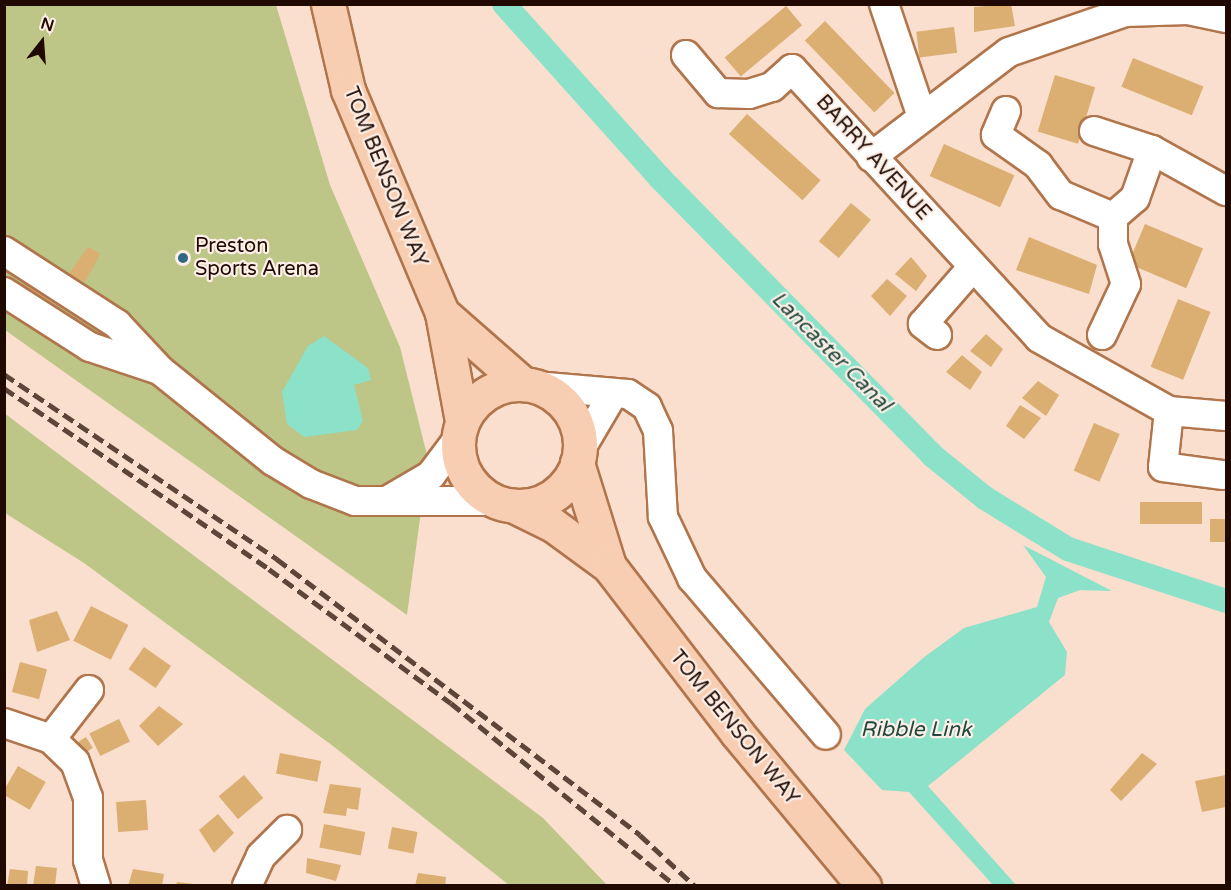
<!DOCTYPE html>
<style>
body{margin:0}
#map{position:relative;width:1231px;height:890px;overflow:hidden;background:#fadfce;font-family:"Varela Round",sans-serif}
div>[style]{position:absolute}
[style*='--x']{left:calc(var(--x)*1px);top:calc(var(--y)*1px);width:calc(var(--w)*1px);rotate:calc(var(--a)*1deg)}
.green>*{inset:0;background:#bdc587}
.water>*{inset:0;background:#8ce1c9}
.canal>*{height:24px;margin:-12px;padding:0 12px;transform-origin:12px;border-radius:12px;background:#8ce1c9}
.building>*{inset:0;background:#dbae71;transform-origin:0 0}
.roads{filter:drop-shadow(2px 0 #b1754c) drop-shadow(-2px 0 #b1754c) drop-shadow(0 2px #b1754c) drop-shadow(0 -2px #b1754c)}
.minor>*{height:28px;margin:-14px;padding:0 14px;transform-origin:14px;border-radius:14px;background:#fff}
.major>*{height:33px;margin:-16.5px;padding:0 16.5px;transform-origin:16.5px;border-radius:16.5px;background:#f8ceb3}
.major>.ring{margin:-16.5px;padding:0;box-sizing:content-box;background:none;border:33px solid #f8ceb3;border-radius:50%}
.rail>*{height:4.5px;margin-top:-2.25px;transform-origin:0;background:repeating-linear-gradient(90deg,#5d453a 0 12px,transparent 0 18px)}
.dots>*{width:16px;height:16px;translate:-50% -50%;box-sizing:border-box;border:3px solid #fdefe7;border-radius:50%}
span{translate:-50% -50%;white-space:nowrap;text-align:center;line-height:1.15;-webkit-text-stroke:4.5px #fdefe7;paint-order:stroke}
.street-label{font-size:20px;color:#1f0900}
.poi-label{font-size:20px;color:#1f0900}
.left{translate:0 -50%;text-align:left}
.water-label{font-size:21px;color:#21483d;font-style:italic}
.frame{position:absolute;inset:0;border:6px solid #1f0900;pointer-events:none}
.north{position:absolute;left:12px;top:12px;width:60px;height:60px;-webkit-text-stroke:4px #fdefe7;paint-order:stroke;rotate:17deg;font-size:16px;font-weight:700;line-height:24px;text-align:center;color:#1f0900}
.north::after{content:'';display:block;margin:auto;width:21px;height:27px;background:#1f0900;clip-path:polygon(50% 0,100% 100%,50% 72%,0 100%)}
</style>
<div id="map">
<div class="green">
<div style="clip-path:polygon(5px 5px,276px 5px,330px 185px,400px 347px,428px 459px,407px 615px,5px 330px)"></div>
<div style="clip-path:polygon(4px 413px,543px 818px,607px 885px,509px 885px,333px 746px,84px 563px,5px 513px)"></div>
</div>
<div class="water">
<div style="clip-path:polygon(324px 336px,368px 368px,371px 380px,354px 385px,363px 421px,357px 430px,304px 437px,287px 424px,282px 392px,308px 346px)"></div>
<div style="clip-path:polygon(1023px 545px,1112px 591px,1080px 590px,1058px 598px,1049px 622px,1067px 652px,1065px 675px,928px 786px,1016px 885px,993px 885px,909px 792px,882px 790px,844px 750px,865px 709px,923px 658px,964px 628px,1037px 607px,1046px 577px)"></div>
</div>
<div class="canal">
<div style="--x:504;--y:4;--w:234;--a:48.1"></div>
<div style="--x:660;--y:178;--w:390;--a:45.5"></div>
<div style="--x:933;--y:456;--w:67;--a:38.9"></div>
<div style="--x:985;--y:498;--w:97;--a:31.6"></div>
<div style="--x:1068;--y:549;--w:166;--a:18.2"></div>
</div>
<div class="building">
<div style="clip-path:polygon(1011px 4px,1015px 26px,974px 32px,974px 7px)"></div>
<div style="left:786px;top:6px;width:25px;height:80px;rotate:50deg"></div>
<div style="left:825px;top:21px;width:100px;height:28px;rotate:46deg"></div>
<div style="left:954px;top:27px;width:26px;height:38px;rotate:83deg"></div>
<div style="left:1133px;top:58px;width:76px;height:31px;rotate:22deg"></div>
<div style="left:1055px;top:75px;width:42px;height:59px;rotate:17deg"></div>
<div style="left:747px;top:114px;width:99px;height:27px;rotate:42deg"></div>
<div style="left:944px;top:144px;width:77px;height:35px;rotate:24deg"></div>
<div style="left:851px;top:203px;width:26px;height:50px;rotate:40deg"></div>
<div style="left:1145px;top:224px;width:63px;height:43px;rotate:23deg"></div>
<div style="clip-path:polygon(1029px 237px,1097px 265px,1089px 294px,1016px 270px)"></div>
<div style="clip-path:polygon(88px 247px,100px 254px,85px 282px,69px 274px)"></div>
<div style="clip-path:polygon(911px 257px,927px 276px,916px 291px,895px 274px)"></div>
<div style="left:30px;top:277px;width:24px;height:16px;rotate:35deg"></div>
<div style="clip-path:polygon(887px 279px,907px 296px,890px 316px,871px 296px)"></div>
<div style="left:1178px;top:299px;width:35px;height:73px;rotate:22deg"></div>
<div style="clip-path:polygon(986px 334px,1003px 349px,991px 367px,970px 351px)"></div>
<div style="clip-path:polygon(962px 355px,982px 372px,970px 390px,946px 372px)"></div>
<div style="clip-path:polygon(1038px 381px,1059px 395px,1046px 416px,1022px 398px)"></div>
<div style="clip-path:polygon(1020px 405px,1041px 418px,1024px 439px,1006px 426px)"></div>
<div style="left:1094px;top:423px;width:28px;height:52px;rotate:23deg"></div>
<div style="left:1202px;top:502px;width:22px;height:62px;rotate:90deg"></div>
<div style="left:1226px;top:519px;width:23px;height:16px;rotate:90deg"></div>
<div style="left:91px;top:606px;width:42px;height:39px;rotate:27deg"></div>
<div style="clip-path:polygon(57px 611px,70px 640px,37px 652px,29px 620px)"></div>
<div style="left:144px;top:647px;width:33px;height:27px;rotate:35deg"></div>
<div style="left:20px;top:662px;width:28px;height:31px;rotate:15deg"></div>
<div style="clip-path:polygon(159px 706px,183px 724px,158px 746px,139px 726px)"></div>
<div style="left:119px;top:719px;width:25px;height:33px;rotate:64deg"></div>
<div style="left:86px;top:737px;width:13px;height:9px;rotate:58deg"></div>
<div style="left:280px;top:753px;width:42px;height:21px;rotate:11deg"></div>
<div style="clip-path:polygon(1142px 753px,1157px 764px,1121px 801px,1110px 790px)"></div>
<div style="left:18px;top:766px;width:32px;height:32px;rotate:30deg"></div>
<div style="left:244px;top:775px;width:30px;height:33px;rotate:50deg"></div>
<div style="clip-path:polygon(1226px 775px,1226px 807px,1202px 812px,1195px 781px)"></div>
<div style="clip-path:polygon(330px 784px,361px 788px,358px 810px,347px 808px,346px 816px,323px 813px)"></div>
<div style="left:146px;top:800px;width:30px;height:30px;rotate:86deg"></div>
<div style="clip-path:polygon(218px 814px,234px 833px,214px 853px,199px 830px)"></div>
<div style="left:324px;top:824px;width:42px;height:24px;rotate:11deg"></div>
<div style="left:392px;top:827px;width:26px;height:22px;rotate:11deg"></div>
<div style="clip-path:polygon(307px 858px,341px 865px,336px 881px,306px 873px)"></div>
<div style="clip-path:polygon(36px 866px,57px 868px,55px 886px,33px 886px)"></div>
<div style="clip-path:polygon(10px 869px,28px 871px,27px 886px,7px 886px)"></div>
<div style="clip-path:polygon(133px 869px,164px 874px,162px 886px,128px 886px)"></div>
<div style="clip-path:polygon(418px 873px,446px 877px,445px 886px,415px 886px)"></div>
<div style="clip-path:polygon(177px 882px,194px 884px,194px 886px,176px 886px)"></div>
</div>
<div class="roads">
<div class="minor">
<div style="--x:884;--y:4;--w:119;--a:71.4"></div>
<div style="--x:686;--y:55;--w:50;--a:49.9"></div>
<div style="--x:718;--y:93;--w:31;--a:2"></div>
<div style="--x:749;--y:94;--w:24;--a:-17"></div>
<div style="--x:772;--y:87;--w:27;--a:-42"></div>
<div style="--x:792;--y:69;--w:365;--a:47.4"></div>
<div style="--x:1039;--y:338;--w:149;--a:29.3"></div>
<div style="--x:1169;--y:411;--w:57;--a:5"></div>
<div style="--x:1006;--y:111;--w:26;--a:113"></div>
<div style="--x:996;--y:135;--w:52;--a:35.5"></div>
<div style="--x:1038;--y:165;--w:38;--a:53"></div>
<div style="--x:1061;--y:195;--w:56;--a:22.9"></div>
<div style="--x:1094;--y:131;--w:61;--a:18.1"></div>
<div style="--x:871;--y:157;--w:173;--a:-37.3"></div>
<div style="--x:1009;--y:52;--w:123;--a:-19"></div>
<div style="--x:1125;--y:12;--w:63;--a:-1.8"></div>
<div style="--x:1188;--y:10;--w:39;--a:12"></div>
<div style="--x:4;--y:251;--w:135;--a:32.9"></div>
<div style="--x:117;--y:324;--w:64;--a:46.9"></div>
<div style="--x:161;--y:371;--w:144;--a:38.8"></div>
<div style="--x:273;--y:461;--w:44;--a:31.2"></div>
<div style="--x:311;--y:484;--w:47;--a:21.1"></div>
<div style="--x:355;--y:501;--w:140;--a:0"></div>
<div style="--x:4;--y:292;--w:102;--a:32.6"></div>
<div style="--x:90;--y:347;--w:73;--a:18.4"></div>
<div style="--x:937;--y:335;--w:18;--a:-142"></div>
<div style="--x:923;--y:324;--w:74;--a:-48.8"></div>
<div style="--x:1102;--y:335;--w:56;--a:-64.8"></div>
<div style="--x:1126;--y:284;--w:42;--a:-108"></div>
<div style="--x:1113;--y:244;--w:27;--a:-90"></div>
<div style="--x:1113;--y:217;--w:29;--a:-41"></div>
<div style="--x:1135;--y:198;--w:51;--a:-70.5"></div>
<div style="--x:1152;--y:150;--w:85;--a:29"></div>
<div style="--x:535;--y:386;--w:93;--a:4.9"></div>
<div style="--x:628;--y:394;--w:23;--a:34"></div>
<div style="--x:647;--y:407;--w:26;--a:65"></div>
<div style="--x:658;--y:431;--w:86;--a:86.7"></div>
<div style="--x:663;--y:517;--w:68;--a:64.6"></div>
<div style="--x:692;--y:578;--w:206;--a:49.5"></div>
<div style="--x:1169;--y:411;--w:56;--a:96.1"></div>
<div style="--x:1163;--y:467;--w:61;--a:7.6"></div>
<div style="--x:580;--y:450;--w:65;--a:-59.5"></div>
<div style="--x:390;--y:499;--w:48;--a:-30.3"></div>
<div style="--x:431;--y:475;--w:45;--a:-53.1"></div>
<div style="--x:4;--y:723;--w:50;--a:18.8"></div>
<div style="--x:51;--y:739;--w:33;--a:44"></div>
<div style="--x:75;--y:762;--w:38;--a:70"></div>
<div style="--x:88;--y:798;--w:62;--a:90"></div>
<div style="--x:88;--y:860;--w:27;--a:73"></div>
<div style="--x:51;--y:739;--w:62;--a:-52.2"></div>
<div style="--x:247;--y:886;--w:33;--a:-65"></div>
<div style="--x:261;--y:856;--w:37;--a:-45"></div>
</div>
<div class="major">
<div style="--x:328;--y:4;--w:88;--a:76.9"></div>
<div style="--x:348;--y:90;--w:242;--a:67.1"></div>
<div style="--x:442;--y:313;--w:110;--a:79.5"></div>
<div style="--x:442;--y:313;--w:108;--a:41.2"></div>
<div class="ring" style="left:458px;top:384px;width:89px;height:89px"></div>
<div style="--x:577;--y:463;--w:108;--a:72.7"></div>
<div style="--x:514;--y:506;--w:43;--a:26"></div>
<div style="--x:553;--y:525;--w:69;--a:36.2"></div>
<div style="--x:609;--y:566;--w:210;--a:52.5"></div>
<div style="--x:737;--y:733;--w:199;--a:50.3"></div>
</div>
</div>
<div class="rail">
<div style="--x:4;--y:374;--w:330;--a:34.1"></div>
<div style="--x:277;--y:559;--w:456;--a:37.2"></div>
<div style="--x:640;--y:835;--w:75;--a:42.8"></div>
<div style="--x:4;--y:388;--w:321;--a:34.3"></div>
<div style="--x:269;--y:569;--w:226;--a:36.4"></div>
<div style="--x:451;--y:703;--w:290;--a:39.1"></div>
</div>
<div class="dots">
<div style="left:183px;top:258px;background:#326783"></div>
</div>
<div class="street-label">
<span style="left:873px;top:158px;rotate:48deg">BARRY AVENUE</span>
<span style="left:385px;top:177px;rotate:68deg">TOM BENSON WAY</span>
<span style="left:734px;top:728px;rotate:51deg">TOM BENSON WAY</span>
</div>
<div class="poi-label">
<span class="left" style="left:195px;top:258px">Preston<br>Sports Arena</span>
</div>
<div class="water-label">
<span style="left:831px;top:352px;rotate:45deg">Lancaster Canal</span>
<span style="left:916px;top:730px">Ribble Link</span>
</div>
<div class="frame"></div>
<div class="north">N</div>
</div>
